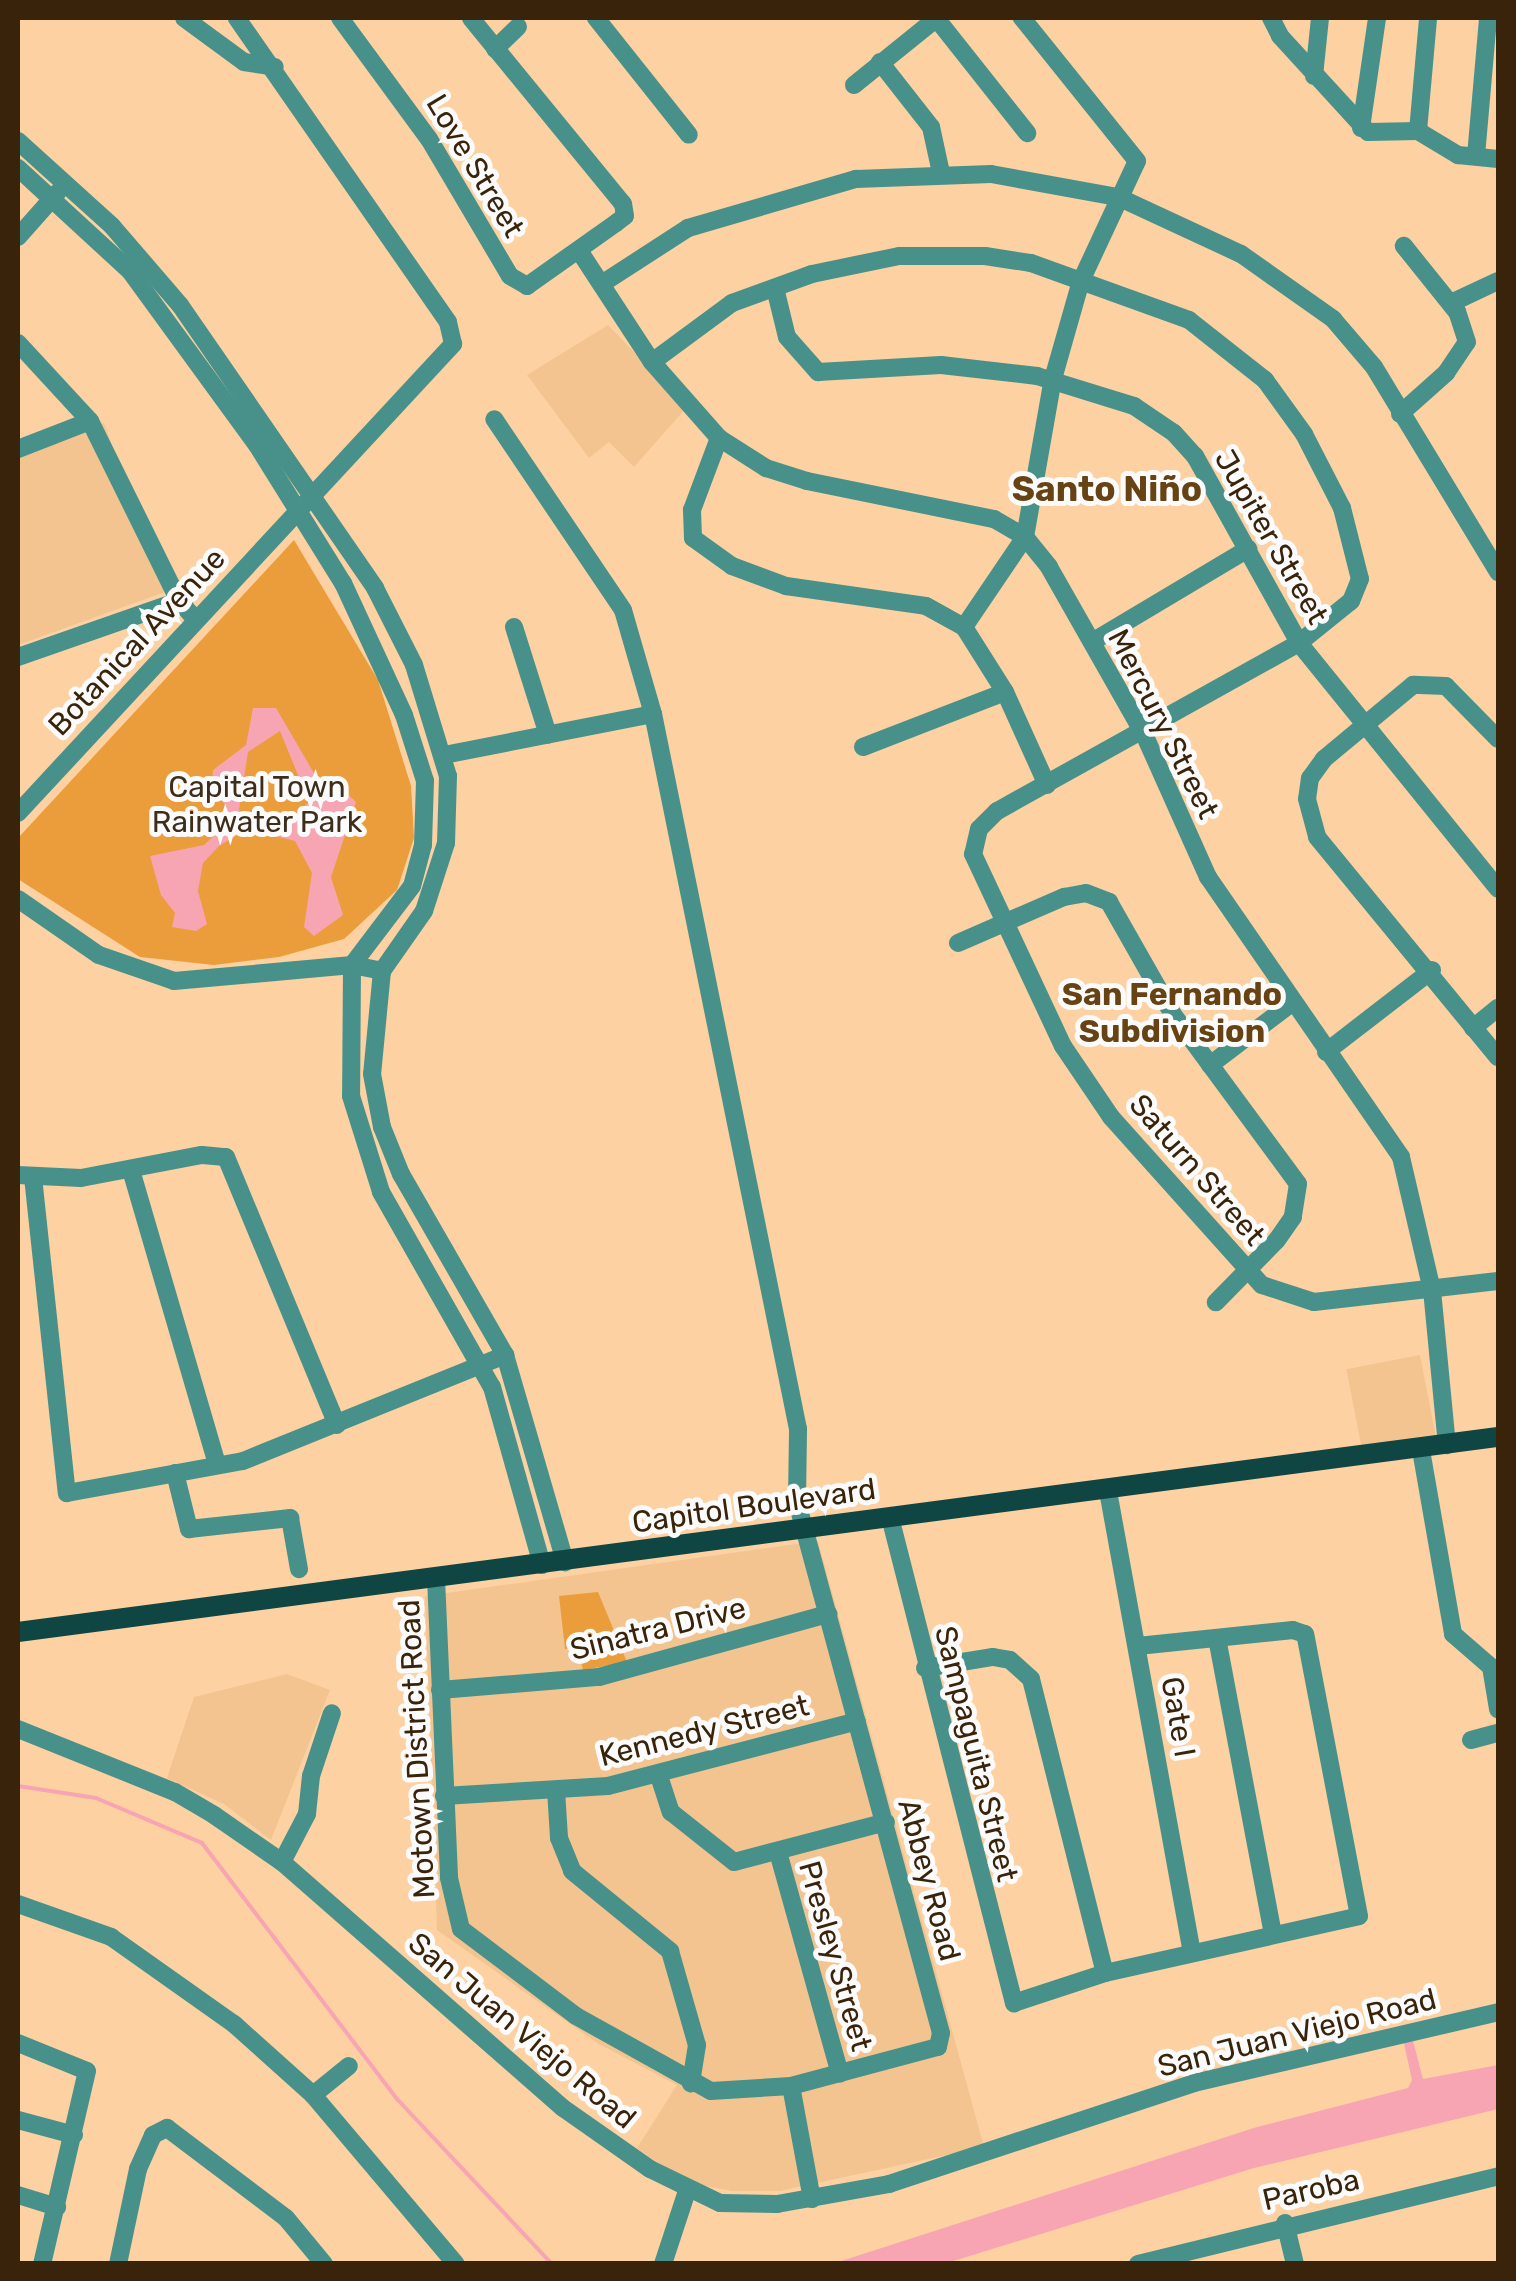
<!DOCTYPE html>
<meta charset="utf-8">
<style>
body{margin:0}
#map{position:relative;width:1516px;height:2281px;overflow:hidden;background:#fdd1a2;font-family:Rubik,sans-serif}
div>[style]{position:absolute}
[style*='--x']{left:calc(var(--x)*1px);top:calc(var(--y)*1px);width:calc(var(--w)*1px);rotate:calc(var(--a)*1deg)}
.built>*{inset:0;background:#f4c490;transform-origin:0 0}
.green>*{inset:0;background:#ea9d3a}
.water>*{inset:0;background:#f7a5b3}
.stream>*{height:4px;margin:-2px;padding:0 2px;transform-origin:2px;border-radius:2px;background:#f7a5b3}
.minor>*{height:18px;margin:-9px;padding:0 9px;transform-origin:9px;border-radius:9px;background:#48918b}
.major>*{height:20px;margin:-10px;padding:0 10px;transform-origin:10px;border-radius:10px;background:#0f4643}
span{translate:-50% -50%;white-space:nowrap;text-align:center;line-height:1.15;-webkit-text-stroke:10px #fbfbfb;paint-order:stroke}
.street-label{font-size:30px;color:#39240b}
.park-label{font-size:30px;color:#3d2d1a}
.neighbourhood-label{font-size:32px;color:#674212;font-weight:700}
.quarter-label{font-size:35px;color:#674212;font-weight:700}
.frame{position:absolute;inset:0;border:20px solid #39240b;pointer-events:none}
</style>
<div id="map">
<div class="built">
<div style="clip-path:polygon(608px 325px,687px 407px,634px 467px,609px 442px,589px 458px,527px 375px)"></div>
<div style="clip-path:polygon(104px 423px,165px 592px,18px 645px,18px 459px)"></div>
<div style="left:1420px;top:1355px;width:85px;height:75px;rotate:79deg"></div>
<div style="clip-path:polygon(818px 1541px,984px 2147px,780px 2191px,732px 2191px,685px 2182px,637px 2148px,677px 2085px,597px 2043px,437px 1930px,425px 1596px)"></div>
<div style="clip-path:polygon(287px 1674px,330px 1690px,271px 1840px,224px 1804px,167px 1778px,194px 1697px)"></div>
</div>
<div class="green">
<div style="clip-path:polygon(294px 540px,378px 680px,411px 786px,414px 838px,397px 890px,344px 939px,279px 957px,214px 965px,140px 957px,18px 879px,18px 838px)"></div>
<div style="clip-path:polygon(598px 1592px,627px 1662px,583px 1670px,578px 1649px,565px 1649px,559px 1596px)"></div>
</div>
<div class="water">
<div style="clip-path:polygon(evenodd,253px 708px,276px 708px,318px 780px,337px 784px,356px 802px,331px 877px,343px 915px,314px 936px,304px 927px,312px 873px,295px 841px,247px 829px,219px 846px,203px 863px,198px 891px,207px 924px,196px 931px,172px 927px,175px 913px,161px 895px,150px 856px,204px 845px,225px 825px,227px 809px,212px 782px,213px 770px,246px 745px,253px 708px,280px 731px,309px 802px,279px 828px,253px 822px,239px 810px,248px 752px,280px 731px)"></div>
<div style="clip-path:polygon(1412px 2037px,1423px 2079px,1498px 2065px,1498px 2109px,1254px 2168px,947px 2263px,832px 2264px,1257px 2127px,1408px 2088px,1412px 2080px,1403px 2039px)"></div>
</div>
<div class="stream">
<div style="--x:18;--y:1786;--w:79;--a:8.7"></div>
<div style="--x:96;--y:1798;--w:115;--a:23"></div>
<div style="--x:202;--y:1843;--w:323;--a:52.7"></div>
<div style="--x:398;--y:2100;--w:225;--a:46.8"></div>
</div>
<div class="minor">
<div style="--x:184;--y:18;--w:74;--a:36.3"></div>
<div style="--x:244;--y:62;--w:31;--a:9"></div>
<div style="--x:340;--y:18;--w:150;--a:53.7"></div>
<div style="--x:429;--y:139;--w:159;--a:59.4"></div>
<div style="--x:510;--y:276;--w:20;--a:30"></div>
<div style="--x:527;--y:286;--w:109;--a:-35.3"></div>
<div style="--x:616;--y:223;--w:11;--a:-38"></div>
<div style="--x:625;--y:216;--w:12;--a:-99"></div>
<div style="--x:623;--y:204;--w:240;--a:-129.3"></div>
<div style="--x:596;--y:18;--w:149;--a:51.5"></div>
<div style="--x:936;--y:18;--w:147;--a:51.6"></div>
<div style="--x:1271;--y:18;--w:20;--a:63"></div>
<div style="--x:1280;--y:36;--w:130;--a:47.5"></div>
<div style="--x:1368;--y:132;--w:50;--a:-1.1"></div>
<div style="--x:1418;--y:131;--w:47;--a:31"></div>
<div style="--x:1458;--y:155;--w:40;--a:5.7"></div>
<div style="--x:495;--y:49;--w:32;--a:-44"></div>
<div style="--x:880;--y:62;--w:83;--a:51.9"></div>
<div style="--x:931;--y:127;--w:47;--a:77.7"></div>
<div style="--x:1314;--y:76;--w:58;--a:-84.1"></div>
<div style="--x:854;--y:85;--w:107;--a:-38.9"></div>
<div style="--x:1361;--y:128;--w:111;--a:-81.7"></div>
<div style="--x:1418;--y:131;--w:113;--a:-84.9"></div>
<div style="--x:18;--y:141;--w:127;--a:42.1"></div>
<div style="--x:112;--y:226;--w:104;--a:49.3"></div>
<div style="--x:180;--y:305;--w:344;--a:55.4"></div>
<div style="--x:375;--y:588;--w:86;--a:63.1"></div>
<div style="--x:414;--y:665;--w:116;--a:73"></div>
<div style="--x:448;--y:776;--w:67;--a:91.7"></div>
<div style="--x:446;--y:843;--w:71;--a:107.9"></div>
<div style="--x:424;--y:911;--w:73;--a:125"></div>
<div style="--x:1476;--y:156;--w:139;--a:-85"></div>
<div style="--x:18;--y:168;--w:152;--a:42.6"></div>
<div style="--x:130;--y:271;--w:215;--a:53.9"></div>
<div style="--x:257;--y:445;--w:163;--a:58.1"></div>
<div style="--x:343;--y:583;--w:145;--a:65.2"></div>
<div style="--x:404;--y:715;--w:69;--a:72.3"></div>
<div style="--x:425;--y:781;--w:64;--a:91.8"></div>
<div style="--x:423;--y:845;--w:42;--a:105"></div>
<div style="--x:412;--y:886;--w:99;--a:127.2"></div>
<div style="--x:352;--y:965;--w:131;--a:90.4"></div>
<div style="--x:351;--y:1096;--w:101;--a:72.6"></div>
<div style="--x:381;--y:1192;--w:224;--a:60.4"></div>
<div style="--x:492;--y:1387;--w:185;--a:74.3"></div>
<div style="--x:18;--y:237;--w:59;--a:-48.4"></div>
<div style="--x:580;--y:252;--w:131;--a:56.8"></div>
<div style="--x:652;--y:362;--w:101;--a:48.6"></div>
<div style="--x:719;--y:438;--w:56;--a:32.6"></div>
<div style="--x:766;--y:468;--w:43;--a:17.6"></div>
<div style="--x:807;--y:481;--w:191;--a:11.5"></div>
<div style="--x:994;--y:519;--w:36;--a:30"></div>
<div style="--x:1025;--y:537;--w:38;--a:51"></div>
<div style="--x:1049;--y:567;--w:192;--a:60.4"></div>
<div style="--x:1144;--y:734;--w:157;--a:65.9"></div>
<div style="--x:1208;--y:877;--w:340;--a:55.4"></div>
<div style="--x:1401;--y:1157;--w:137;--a:76.9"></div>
<div style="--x:1432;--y:1290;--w:156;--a:84.5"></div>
<div style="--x:603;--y:283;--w:101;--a:-32.9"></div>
<div style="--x:688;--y:228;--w:175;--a:-16.3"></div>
<div style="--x:856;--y:179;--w:135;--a:-2.1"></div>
<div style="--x:991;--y:174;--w:129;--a:10.3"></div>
<div style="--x:1118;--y:197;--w:136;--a:24.9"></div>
<div style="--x:1241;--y:254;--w:113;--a:35.2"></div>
<div style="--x:1333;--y:319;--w:63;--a:49.5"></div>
<div style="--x:1374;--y:367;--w:240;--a:58.8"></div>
<div style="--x:776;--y:292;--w:46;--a:76.3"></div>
<div style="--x:787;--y:337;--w:47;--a:48.5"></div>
<div style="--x:818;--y:372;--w:123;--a:-3.3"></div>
<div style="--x:941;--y:365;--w:97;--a:6.5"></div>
<div style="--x:1037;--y:376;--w:102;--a:17.2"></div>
<div style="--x:1134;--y:406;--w:48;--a:34"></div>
<div style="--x:1174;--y:433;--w:31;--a:48"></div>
<div style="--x:1195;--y:456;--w:214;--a:60.9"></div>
<div style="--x:1299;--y:643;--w:316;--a:51"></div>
<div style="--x:1451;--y:303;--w:52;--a:-25.1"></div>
<div style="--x:18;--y:343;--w:106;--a:47.3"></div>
<div style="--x:90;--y:421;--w:201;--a:63.7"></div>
<div style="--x:179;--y:601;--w:24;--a:48"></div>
<div style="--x:652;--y:362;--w:99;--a:-36.4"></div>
<div style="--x:732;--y:303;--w:85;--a:-19.9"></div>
<div style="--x:812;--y:274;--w:89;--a:-11.7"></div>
<div style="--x:899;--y:256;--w:86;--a:0"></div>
<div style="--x:985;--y:256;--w:47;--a:8.7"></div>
<div style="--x:1031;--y:263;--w:168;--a:19.8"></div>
<div style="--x:1189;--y:320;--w:97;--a:38.3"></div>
<div style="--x:1265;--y:380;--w:67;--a:54.2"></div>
<div style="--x:1304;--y:434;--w:83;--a:62.8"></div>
<div style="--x:1342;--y:508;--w:73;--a:75.8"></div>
<div style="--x:1360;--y:579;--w:24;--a:112"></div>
<div style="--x:1351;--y:601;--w:67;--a:141.1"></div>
<div style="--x:1299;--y:643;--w:346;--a:150.9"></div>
<div style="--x:997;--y:811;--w:25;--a:135"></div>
<div style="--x:979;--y:829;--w:26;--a:103"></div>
<div style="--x:973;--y:854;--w:212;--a:64.9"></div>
<div style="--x:1063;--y:1046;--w:86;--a:55.9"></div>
<div style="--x:1111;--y:1117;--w:226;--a:48.1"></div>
<div style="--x:1262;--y:1285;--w:55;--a:18.1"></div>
<div style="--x:1314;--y:1302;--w:185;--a:-6.5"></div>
<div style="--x:1400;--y:414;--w:62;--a:-41.7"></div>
<div style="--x:1446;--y:373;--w:37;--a:-56"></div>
<div style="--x:1467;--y:342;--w:32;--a:-108"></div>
<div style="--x:1457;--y:312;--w:85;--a:-128.8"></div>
<div style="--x:719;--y:438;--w:77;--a:110.6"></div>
<div style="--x:692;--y:510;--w:28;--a:88"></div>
<div style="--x:693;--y:538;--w:48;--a:35.7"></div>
<div style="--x:732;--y:566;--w:58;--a:20.3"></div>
<div style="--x:786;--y:586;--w:141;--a:8.1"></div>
<div style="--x:926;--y:606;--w:43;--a:28.9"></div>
<div style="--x:964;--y:627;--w:77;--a:57.8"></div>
<div style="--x:1005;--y:692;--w:102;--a:65.7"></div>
<div style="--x:18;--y:449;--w:77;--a:-21.3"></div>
<div style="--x:514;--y:627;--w:113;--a:72.5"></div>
<div style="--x:964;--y:627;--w:109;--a:-55.9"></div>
<div style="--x:1025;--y:537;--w:160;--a:-80"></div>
<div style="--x:1053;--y:379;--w:102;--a:-74.1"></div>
<div style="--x:1081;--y:281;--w:132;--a:-65"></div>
<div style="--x:1137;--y:161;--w:184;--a:-128.8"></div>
<div style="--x:1092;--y:642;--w:182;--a:-30.8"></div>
<div style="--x:18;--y:657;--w:170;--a:-19.2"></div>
<div style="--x:1498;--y:739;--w:74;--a:-134.5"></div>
<div style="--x:1446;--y:686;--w:33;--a:-178"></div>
<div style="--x:1413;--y:685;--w:116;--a:140.3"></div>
<div style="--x:1324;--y:759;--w:24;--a:126"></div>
<div style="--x:1310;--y:778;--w:21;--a:98"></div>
<div style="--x:1307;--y:799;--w:39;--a:75"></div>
<div style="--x:1317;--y:837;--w:285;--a:50.6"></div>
<div style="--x:863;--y:747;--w:152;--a:-21.2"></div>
<div style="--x:444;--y:755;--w:213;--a:-11.1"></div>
<div style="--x:18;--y:813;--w:640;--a:-47.15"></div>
<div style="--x:453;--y:344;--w:23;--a:-103"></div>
<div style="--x:448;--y:322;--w:370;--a:-124.8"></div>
<div style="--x:18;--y:899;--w:98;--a:34.7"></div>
<div style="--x:99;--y:955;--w:79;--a:19.1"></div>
<div style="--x:174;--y:981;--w:179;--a:-5.1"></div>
<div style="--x:352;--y:965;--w:31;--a:11"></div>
<div style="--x:958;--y:943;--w:116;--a:-23.5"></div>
<div style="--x:1064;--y:897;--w:22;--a:-10"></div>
<div style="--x:1086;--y:893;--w:25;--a:21"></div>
<div style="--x:1109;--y:902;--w:128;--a:60.4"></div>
<div style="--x:1172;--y:1013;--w:212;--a:53.6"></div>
<div style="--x:1298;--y:1184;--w:33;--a:99"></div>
<div style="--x:1293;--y:1217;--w:29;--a:125"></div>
<div style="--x:1276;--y:1241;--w:86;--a:134.5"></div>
<div style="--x:382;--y:971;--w:103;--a:95.5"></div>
<div style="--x:372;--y:1074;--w:54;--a:79.3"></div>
<div style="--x:382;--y:1127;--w:51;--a:68"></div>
<div style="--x:401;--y:1174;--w:209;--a:60.1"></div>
<div style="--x:505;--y:1355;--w:216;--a:73.8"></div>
<div style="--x:1473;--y:1028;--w:32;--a:-39"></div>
<div style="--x:1326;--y:1052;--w:134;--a:-37.7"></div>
<div style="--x:1210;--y:1065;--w:104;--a:-37.2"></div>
<div style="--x:131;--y:1170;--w:306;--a:73.7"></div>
<div style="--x:18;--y:1175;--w:63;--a:2.7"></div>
<div style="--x:81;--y:1178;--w:123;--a:-10.8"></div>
<div style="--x:202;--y:1155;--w:24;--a:5"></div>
<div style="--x:226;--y:1157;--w:290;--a:67.5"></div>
<div style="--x:33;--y:1177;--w:318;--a:83.9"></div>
<div style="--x:67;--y:1493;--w:179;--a:-10.3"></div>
<div style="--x:243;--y:1461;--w:283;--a:-22"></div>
<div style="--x:1421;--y:1450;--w:187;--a:80.1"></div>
<div style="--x:1453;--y:1634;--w:50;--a:41"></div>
<div style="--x:1491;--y:1667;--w:43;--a:80.5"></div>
<div style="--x:175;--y:1473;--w:58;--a:76"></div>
<div style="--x:189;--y:1529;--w:102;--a:-6.2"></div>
<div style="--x:290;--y:1518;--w:52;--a:80"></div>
<div style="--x:1108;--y:1491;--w:469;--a:79.7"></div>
<div style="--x:890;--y:1517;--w:502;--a:75.69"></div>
<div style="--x:1014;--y:2003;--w:96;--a:-18.2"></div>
<div style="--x:1105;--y:1973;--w:260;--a:-12.6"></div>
<div style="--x:1359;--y:1916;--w:287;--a:-100.8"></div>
<div style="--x:1305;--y:1634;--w:13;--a:-162"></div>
<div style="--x:1293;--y:1630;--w:156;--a:174.1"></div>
<div style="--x:436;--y:1578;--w:300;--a:87.5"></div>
<div style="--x:449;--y:1878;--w:52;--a:76.8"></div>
<div style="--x:461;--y:1929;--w:144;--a:37.1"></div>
<div style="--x:576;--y:2016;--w:154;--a:29.1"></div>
<div style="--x:711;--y:2091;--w:80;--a:-3.6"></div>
<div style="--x:791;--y:2086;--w:152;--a:-14.9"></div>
<div style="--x:938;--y:2047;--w:14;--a:-78"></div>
<div style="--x:941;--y:2033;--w:550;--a:-105.17"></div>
<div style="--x:797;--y:1502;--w:73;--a:-89.2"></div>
<div style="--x:798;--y:1429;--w:730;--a:-101.46"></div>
<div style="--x:653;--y:714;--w:108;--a:-106.1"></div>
<div style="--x:623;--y:610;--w:230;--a:-124"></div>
<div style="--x:1217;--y:1638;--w:301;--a:79.3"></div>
<div style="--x:925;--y:1668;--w:69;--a:-9.2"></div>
<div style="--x:993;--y:1657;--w:17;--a:10"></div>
<div style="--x:1010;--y:1660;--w:28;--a:42"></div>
<div style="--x:1031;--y:1679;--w:303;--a:75.9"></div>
<div style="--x:440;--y:1690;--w:160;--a:-4.7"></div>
<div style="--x:599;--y:1677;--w:238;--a:-15.4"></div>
<div style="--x:18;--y:1729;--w:169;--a:21.9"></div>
<div style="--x:175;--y:1792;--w:45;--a:30.5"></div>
<div style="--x:214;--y:1815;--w:83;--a:34.7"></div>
<div style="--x:282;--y:1862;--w:373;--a:41.2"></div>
<div style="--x:563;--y:2108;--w:106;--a:35"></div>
<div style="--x:650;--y:2169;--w:78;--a:25.9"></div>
<div style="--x:720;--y:2203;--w:57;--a:1"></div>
<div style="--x:777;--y:2204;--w:114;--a:-10.1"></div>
<div style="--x:889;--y:2184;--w:321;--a:-18.3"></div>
<div style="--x:1194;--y:2083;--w:312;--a:-13.1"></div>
<div style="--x:1471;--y:1740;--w:28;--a:-15"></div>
<div style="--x:659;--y:1776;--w:38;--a:72"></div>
<div style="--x:671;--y:1812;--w:80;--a:38.4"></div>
<div style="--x:734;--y:1862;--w:157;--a:-14.7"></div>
<div style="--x:556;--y:1790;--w:48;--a:86.4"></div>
<div style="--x:559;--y:1838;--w:35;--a:68"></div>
<div style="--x:572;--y:1871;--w:127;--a:39.2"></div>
<div style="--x:670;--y:1951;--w:98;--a:74"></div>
<div style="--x:697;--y:2045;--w:39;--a:99"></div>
<div style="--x:444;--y:1796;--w:164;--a:-3.5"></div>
<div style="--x:608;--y:1786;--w:257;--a:-14.6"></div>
<div style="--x:778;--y:1852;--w:230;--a:74.4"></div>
<div style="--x:282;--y:1862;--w:54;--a:-62.5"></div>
<div style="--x:307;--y:1814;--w:38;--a:-84"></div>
<div style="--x:311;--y:1776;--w:66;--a:-71.6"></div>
<div style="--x:18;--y:1904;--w:99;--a:19.5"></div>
<div style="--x:111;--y:1937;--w:151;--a:35.3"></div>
<div style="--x:234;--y:2024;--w:106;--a:41.9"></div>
<div style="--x:313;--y:2095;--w:221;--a:49.8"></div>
<div style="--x:18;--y:2043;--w:74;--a:22.1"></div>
<div style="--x:87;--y:2071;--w:198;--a:103.1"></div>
<div style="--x:791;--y:2086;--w:115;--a:79.5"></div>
<div style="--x:313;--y:2095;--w:46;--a:-38.9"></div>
<div style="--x:18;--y:2120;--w:58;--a:15"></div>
<div style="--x:18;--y:2195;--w:41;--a:17.1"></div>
<div style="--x:1285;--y:2223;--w:42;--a:76.3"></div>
<div style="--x:118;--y:2264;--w:97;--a:-78.1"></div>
<div style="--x:138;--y:2169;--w:37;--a:-66"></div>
<div style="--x:153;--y:2135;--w:16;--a:-27"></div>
<div style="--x:167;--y:2128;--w:149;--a:37.1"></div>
<div style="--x:286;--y:2218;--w:60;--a:50.4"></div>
<div style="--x:663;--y:2264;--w:77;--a:-71.8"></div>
<div style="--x:1138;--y:2264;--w:371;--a:-13.7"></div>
</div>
<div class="major">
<div style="--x:18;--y:1632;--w:1493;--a:-7.51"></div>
</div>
<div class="street-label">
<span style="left:475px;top:166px;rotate:59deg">Love Street</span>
<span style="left:1271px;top:537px;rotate:60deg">Jupiter Street</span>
<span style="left:137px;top:642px;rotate:-47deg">Botanical Avenue</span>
<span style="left:1163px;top:724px;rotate:63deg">Mercury Street</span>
<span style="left:1197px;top:1170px;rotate:49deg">Saturn Street</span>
<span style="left:754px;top:1506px;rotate:-8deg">Capitol Boulevard</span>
<span style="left:658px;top:1629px;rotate:-14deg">Sinatra Drive</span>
<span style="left:1178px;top:1717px;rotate:80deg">Gate I</span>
<span style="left:704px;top:1731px;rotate:-14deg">Kennedy Street</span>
<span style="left:417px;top:1749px;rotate:-93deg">Motown District Road</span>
<span style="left:976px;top:1754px;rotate:76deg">Sampaguita Street</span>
<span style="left:929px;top:1880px;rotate:75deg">Abbey Road</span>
<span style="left:835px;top:1956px;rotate:74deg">Presley Street</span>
<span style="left:522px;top:2031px;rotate:40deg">San Juan Viejo Road</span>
<span style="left:1297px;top:2033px;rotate:-14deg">San Juan Viejo Road</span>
<span style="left:1311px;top:2190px;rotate:-13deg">Paroba</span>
</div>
<div class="park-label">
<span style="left:257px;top:804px">Capital Town<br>Rainwater Park</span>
</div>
<div class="neighbourhood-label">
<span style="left:1172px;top:1013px">San Fernando<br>Subdivision</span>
</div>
<div class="quarter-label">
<span style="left:1107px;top:489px">Santo Niño</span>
</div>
<div class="frame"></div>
</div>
